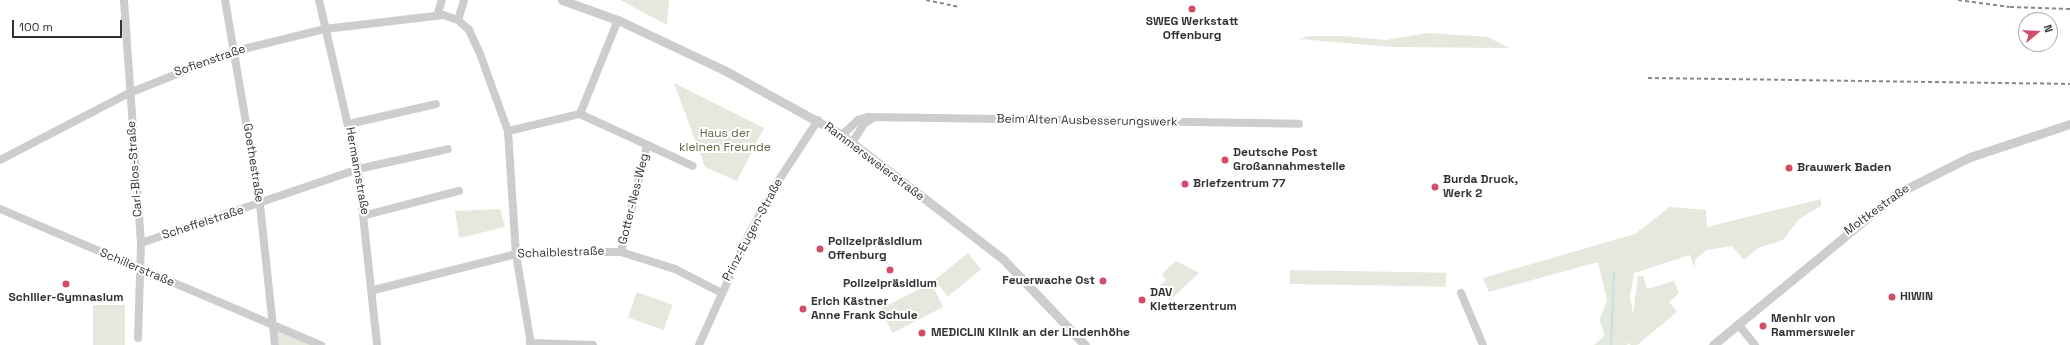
<!DOCTYPE html>
<meta charset="utf-8">
<style>
body{margin:0}
#map{position:relative;width:2070px;height:345px;overflow:hidden;background:#fff;font-family:"Space Grotesk",sans-serif}
div>[style]{position:absolute}
[style*='--x']{left:calc(var(--x)*1px);top:calc(var(--y)*1px);width:calc(var(--w)*1px);rotate:calc(var(--a)*1deg)}
.green>*{inset:0;background:#e4e8dd;transform-origin:0 0}
.stream>*{height:2px;margin:-1px;padding:0 1px;transform-origin:1px;border-radius:1px;background:#cadee4}
.minor>*{height:8px;margin:-4px;padding:0 4px;transform-origin:4px;border-radius:4px;background:#cdcdcd}
.tertiary>*{height:9px;margin:-4.5px;padding:0 4.5px;transform-origin:4.5px;border-radius:4.5px;background:#cdcdcd}
.rail>*{height:2px;margin-top:-1px;transform-origin:0;background:repeating-linear-gradient(90deg,#888 0 4px,transparent 0 7px)}
.dots>*{width:11px;height:11px;translate:-50% -50%;box-sizing:border-box;border:2px solid #fff;border-radius:50%}
span{translate:-50% -50%;white-space:nowrap;text-align:center;line-height:1.15;-webkit-text-stroke:4px #fff;paint-order:stroke}
.poi-label{font-size:12px;color:#333;font-weight:700}
.left{translate:0 -50%;text-align:left}
.right{translate:-100% -50%;text-align:right}
.street-label{font-size:12px;color:#333}
.park-label{font-size:12px;color:#5b6a44}
.north{position:absolute;left:2018px;top:12px;width:40px;height:40px;box-sizing:border-box;background:#fff;border:1px solid #adadad;border-radius:50%;rotate:72deg;font-size:11px;font-weight:700;line-height:16px;text-align:center;color:#333}
.north::after{content:'';display:block;margin:auto;width:14px;height:18px;background:#d24d67;clip-path:polygon(50% 0,100% 100%,50% 72%,0 100%)}
.scale{position:absolute;left:12px;top:20px;width:110px;height:18px;box-sizing:border-box;border:2px solid #333;border-top:0;padding-left:5px;font-size:12px;line-height:14px;white-space:nowrap;color:#333;-webkit-text-stroke:3px #fff;paint-order:stroke}
</style>
<div id="map">
<div class="green">
<div style="clip-path:polygon(620px 0,669px 0,667px 25px)"></div>
<div style="clip-path:polygon(1428px 33px,1488px 37px,1509px 48px,1394px 47px,1299px 39px,1309px 36px,1343px 36px,1386px 40px)"></div>
<div style="clip-path:polygon(674px 83px,764px 128px,737px 181px,705px 167px)"></div>
<div style="clip-path:polygon(1821px 199px,1821px 206px,1799px 219px,1783px 240px,1758px 248px,1744px 260px,1732px 246px,1707px 250px,1696px 258px,1694px 267px,1690px 255px,1634px 273px,1630px 296px,1633px 314px,1638px 276px,1643px 276px,1647px 289px,1674px 281px,1679px 293px,1669px 302px,1677px 312px,1637px 345px,1630px 345px,1630px 342px,1627px 345px,1594px 345px,1605px 335px,1599px 320px,1607px 300px,1598px 262px,1489px 292px,1483px 278px,1635px 234px,1670px 207px,1706px 210px,1707px 227px)"></div>
<div style="clip-path:polygon(500px 209px,505px 227px,459px 238px,455px 211px)"></div>
<div style="left:968px;top:253px;width:21px;height:43px;rotate:51deg"></div>
<div style="clip-path:polygon(1176px 261px,1199px 273px,1170px 300px,1158px 287px,1166px 280px,1162px 274px)"></div>
<div style="left:1290px;top:270px;width:156px;height:14px;rotate:1deg"></div>
<div style="left:931px;top:283px;width:27px;height:57px;rotate:63deg"></div>
<div style="left:637px;top:292px;width:38px;height:27px;rotate:20deg"></div>
<div style="left:93px;top:305px;width:32px;height:40px"></div>
<div style="clip-path:polygon(275px 327px,321px 345px,275px 345px)"></div>
</div>
<div class="stream">
<div style="--x:1611;--y:345;--w:73;--a:-87.6"></div>
</div>
<div class="minor">
<div style="--x:124;--y:0;--w:244;--a:86"></div>
<div style="--x:141;--y:243;--w:95;--a:91.8"></div>
<div style="--x:225;--y:0;--w:208;--a:80.3"></div>
<div style="--x:260;--y:205;--w:141;--a:83.9"></div>
<div style="--x:319;--y:0;--w:173;--a:77"></div>
<div style="--x:358;--y:169;--w:177;--a:83.8"></div>
<div style="--x:437;--y:16;--w:17;--a:-73"></div>
<div style="--x:458;--y:20;--w:21;--a:-73"></div>
<div style="--x:580;--y:114;--w:124;--a:24.7"></div>
<div style="--x:349;--y:124;--w:89;--a:-12.9"></div>
<div style="--x:508;--y:131;--w:74;--a:-13.3"></div>
<div style="--x:580;--y:114;--w:101;--a:-68"></div>
<div style="--x:842;--y:135;--w:22;--a:-43"></div>
<div style="--x:858;--y:120;--w:10;--a:-17"></div>
<div style="--x:868;--y:117;--w:431;--a:0.9"></div>
<div style="--x:852;--y:143;--w:22;--a:-58"></div>
<div style="--x:864;--y:124;--w:11;--a:-34"></div>
<div style="--x:0;--y:160;--w:145;--a:-27.4"></div>
<div style="--x:129;--y:93;--w:114;--a:-21.6"></div>
<div style="--x:235;--y:51;--w:93;--a:-13.7"></div>
<div style="--x:325;--y:29;--w:119;--a:-6.8"></div>
<div style="--x:443;--y:15;--w:16;--a:18"></div>
<div style="--x:458;--y:20;--w:15;--a:42"></div>
<div style="--x:469;--y:30;--w:23;--a:65"></div>
<div style="--x:479;--y:51;--w:85;--a:70.1"></div>
<div style="--x:508;--y:131;--w:123;--a:86.3"></div>
<div style="--x:516;--y:254;--w:92;--a:80.6"></div>
<div style="--x:0;--y:209;--w:349;--a:23"></div>
<div style="--x:366;--y:215;--w:96;--a:-14.5"></div>
<div style="--x:141;--y:243;--w:229;--a:-18.8"></div>
<div style="--x:358;--y:169;--w:92;--a:-12.5"></div>
<div style="--x:621;--y:252;--w:110;--a:-76.3"></div>
<div style="--x:374;--y:290;--w:146;--a:-14.2"></div>
<div style="--x:516;--y:254;--w:73;--a:-1.6"></div>
<div style="--x:589;--y:252;--w:32;--a:0"></div>
<div style="--x:621;--y:252;--w:57;--a:17.5"></div>
<div style="--x:675;--y:269;--w:51;--a:27.1"></div>
<div style="--x:1461;--y:293;--w:56;--a:67.1"></div>
<div style="--x:1738;--y:324;--w:27;--a:51"></div>
<div style="--x:530;--y:343;--w:63;--a:1.8"></div>
<div style="--x:699;--y:345;--w:120;--a:-65.8"></div>
<div style="--x:748;--y:236;--w:60;--a:-61.3"></div>
<div style="--x:777;--y:183;--w:75;--a:-56.9"></div>
</div>
<div class="tertiary">
<div style="--x:562;--y:0;--w:59;--a:19.7"></div>
<div style="--x:618;--y:20;--w:117;--a:25.3"></div>
<div style="--x:724;--y:70;--w:135;--a:28.8"></div>
<div style="--x:842;--y:135;--w:203;--a:37.6"></div>
<div style="--x:1003;--y:259;--w:119;--a:46.4"></div>
<div style="--x:1713;--y:345;--w:237;--a:-39.5"></div>
<div style="--x:1896;--y:194;--w:83;--a:-26.6"></div>
<div style="--x:1970;--y:157;--w:105;--a:-18.3"></div>
</div>
<div class="rail">
<div style="--x:926;--y:0;--w:34;--a:12"></div>
<div style="--x:1958;--y:0;--w:52;--a:7.7"></div>
<div style="--x:2010;--y:7;--w:60;--a:1.9"></div>
<div style="--x:1648;--y:78;--w:422;--a:0.8"></div>
</div>
<div class="dots">
<div style="left:1192px;top:9px;background:#d24d67"></div>
<div style="left:1225px;top:160px;background:#d24d67"></div>
<div style="left:1789px;top:168px;background:#d24d67"></div>
<div style="left:1185px;top:184px;background:#d24d67"></div>
<div style="left:1435px;top:187px;background:#d24d67"></div>
<div style="left:820px;top:249px;background:#d24d67"></div>
<div style="left:890px;top:270px;background:#d24d67"></div>
<div style="left:1103px;top:281px;background:#d24d67"></div>
<div style="left:66px;top:284px;background:#d24d67"></div>
<div style="left:1892px;top:297px;background:#d24d67"></div>
<div style="left:1142px;top:300px;background:#d24d67"></div>
<div style="left:803px;top:309px;background:#d24d67"></div>
<div style="left:1763px;top:326px;background:#d24d67"></div>
<div style="left:922px;top:333px;background:#d24d67"></div>
</div>
<div class="poi-label">
<span style="left:1192px;top:29px">SWEG Werkstatt<br>Offenburg</span>
<span class="left" style="left:1233px;top:160px">Deutsche Post<br>Großannahmestelle</span>
<span class="left" style="left:1797px;top:168px">Brauwerk Baden</span>
<span class="left" style="left:1443px;top:187px">Burda Druck,<br>Werk 2</span>
<span class="left" style="left:1193px;top:184px">Briefzentrum 77</span>
<span class="left" style="left:828px;top:249px">Polizeipräsidium<br>Offenburg</span>
<span class="right" style="left:1095px;top:281px">Feuerwache Ost</span>
<span style="left:890px;top:284px">Polizeipräsidium</span>
<span class="left" style="left:1150px;top:300px">DAV<br>Kletterzentrum</span>
<span class="left" style="left:1900px;top:297px">HIWIN</span>
<span style="left:66px;top:298px">Schiller-Gymnasium</span>
<span class="left" style="left:811px;top:309px">Erich Kästner<br>Anne Frank Schule</span>
<span class="left" style="left:1771px;top:326px">Menhir von<br>Rammersweier</span>
<span class="left" style="left:931px;top:333px">MEDICLIN Klinik an der Lindenhöhe</span>
</div>
<div class="street-label">
<span style="left:210px;top:61px;rotate:-19deg">Sofienstraße</span>
<span style="left:1087px;top:121px;rotate:1deg">Beim Alten Ausbesserungswerk</span>
<span style="left:874px;top:162px;rotate:37deg">Rammersweierstraße</span>
<span style="left:253px;top:163px;rotate:81deg">Goethestraße</span>
<span style="left:135px;top:169px;rotate:-94deg">Carl-Blos-Straße</span>
<span style="left:357px;top:171px;rotate:80deg">Hermannstraße</span>
<span style="left:634px;top:199px;rotate:-76deg">Gotter-Nes-Weg</span>
<span style="left:1877px;top:210px;rotate:-36deg">Moltkestraße</span>
<span style="left:203px;top:223px;rotate:-18deg">Scheffelstraße</span>
<span style="left:753px;top:230px;rotate:-62deg">Prinz-Eugen-Straße</span>
<span style="left:561px;top:253px;rotate:-2deg">Schaiblestraße</span>
<span style="left:137px;top:268px;rotate:23deg">Schillerstraße</span>
</div>
<div class="park-label">
<span style="left:725px;top:141px">Haus der<br>kleinen Freunde</span>
</div>
<div class="north">N</div>
<div class="scale">100 m</div>
</div>
